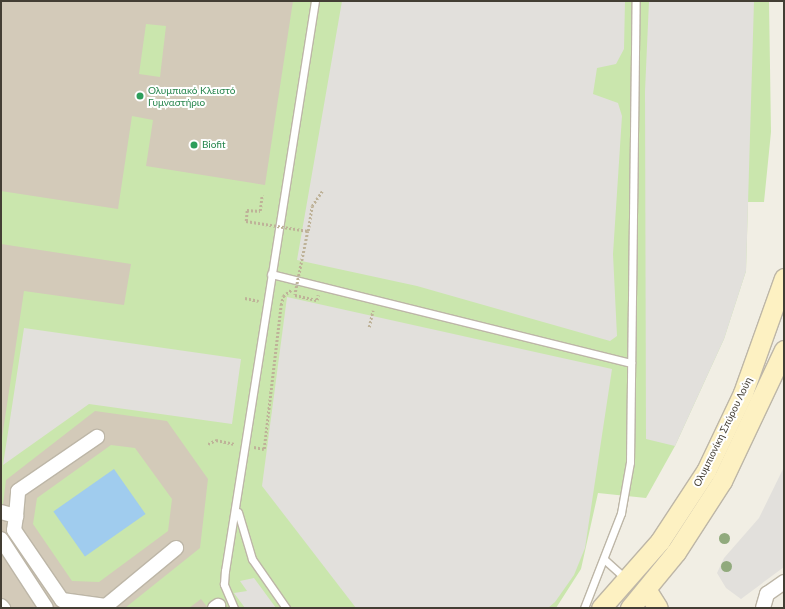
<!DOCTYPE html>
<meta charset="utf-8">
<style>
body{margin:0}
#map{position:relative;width:785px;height:609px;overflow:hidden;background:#f1eee4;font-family:Lato,sans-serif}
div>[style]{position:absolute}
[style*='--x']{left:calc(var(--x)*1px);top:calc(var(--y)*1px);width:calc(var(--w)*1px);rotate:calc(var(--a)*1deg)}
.green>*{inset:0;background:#cae6ad}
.parking>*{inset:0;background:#e2e0dc}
.water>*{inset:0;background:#a0ccee;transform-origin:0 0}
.building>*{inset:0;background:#d3cab9}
.path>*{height:2.5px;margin-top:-1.25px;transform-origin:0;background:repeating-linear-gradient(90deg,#beb298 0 2px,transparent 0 4px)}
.roads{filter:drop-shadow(1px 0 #bdb6a7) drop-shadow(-1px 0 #bdb6a7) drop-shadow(0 1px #bdb6a7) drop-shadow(0 -1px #bdb6a7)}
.lane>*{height:7px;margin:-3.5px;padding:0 3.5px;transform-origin:3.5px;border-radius:3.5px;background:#fff}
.street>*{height:14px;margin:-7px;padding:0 7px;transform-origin:7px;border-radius:7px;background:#fff}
.secondary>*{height:19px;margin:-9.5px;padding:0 9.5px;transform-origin:9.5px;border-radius:9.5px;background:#fdf1c2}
.path-bridge>*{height:2.5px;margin-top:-1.25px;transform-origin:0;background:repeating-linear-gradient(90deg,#beb298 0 2px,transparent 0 4px)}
.trees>*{width:11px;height:11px;margin:-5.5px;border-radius:50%;background:#91aa7d}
.dots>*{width:11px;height:11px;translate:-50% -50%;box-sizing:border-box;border:2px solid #fff;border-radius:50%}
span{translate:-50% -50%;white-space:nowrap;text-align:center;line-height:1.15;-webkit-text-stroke:4px #fff;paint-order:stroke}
.leisure-label{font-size:10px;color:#27864d}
.left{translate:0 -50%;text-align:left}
.street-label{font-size:10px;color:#433e34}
.frame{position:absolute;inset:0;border:2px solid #433e34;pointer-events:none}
</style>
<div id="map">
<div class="green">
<div style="clip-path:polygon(1px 1px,769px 1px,771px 132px,764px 202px,748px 202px,746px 271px,724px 339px,675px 446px,646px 498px,598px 493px,581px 569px,556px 608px,1px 608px)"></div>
</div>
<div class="parking">
<div style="clip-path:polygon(342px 1px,625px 1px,624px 49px,616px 64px,597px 68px,593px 94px,618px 103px,622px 116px,613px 254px,617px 336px,610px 341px,417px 286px,297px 260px)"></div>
<div style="clip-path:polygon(649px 1px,754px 1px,746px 271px,724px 339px,675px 446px,646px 439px,645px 91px)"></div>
<div style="clip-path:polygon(287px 297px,612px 369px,585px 548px,574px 575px,555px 602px,548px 608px,356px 608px,262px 486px)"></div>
<div style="clip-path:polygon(24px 328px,241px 359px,232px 424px,89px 404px,3px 465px)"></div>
<div style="clip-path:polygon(784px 467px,784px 567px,741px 599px,726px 588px,717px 573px,724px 558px,759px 518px)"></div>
<div style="clip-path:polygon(254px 578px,276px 608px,245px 608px,234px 593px,247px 591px,240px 581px)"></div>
</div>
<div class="water">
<div style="left:114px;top:469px;width:55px;height:74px;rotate:55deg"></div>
</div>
<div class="building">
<div style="clip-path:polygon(evenodd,1px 1px,293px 1px,265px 185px,146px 166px,153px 120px,132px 116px,118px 209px,1px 191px,1px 1px,146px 24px,166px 26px,160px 77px,139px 74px,146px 24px)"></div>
<div style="clip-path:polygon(1px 244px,131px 264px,124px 305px,24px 291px,2px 438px)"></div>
<div style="clip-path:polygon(evenodd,95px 411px,167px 421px,208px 479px,200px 548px,125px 608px,1px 608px,1px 520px,6px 480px,95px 411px,111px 445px,135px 448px,172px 499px,168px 531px,99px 582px,72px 581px,33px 524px,37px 498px,111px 445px)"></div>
<div style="clip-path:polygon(201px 599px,208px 608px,189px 608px)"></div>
</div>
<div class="path">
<div style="--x:246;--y:221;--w:11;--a:-85"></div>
<div style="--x:247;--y:210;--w:13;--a:4"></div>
<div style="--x:260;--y:211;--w:16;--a:-83"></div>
<div style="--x:308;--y:231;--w:25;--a:-81"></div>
<div style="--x:312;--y:206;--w:18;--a:-56"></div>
<div style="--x:295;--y:295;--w:23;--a:13"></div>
<div style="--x:317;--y:300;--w:5;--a:-79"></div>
<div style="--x:245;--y:298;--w:14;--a:12"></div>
<div style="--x:369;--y:327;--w:17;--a:-77"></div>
<div style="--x:208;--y:444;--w:9;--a:-27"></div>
<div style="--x:216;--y:440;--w:19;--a:12"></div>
<div style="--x:254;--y:447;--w:10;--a:11"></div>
<div style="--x:264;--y:449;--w:145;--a:-83.3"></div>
<div style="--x:281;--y:305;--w:9;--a:-77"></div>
<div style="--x:283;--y:296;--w:10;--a:-37"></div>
</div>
<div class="roads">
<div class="lane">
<div style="--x:271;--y:274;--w:371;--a:13.9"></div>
<div style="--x:238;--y:512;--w:49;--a:73.4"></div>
<div style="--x:252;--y:559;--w:60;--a:55.2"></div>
<div style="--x:605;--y:560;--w:28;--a:42"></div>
<div style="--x:234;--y:608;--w:26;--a:-113"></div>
<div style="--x:224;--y:584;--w:13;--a:-86"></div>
<div style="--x:225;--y:571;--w:577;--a:-81.03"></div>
<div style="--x:584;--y:608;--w:102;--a:-68.7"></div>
<div style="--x:621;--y:513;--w:52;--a:-80"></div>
<div style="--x:630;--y:462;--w:461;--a:-89.3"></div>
</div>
<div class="street">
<div style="--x:1;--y:512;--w:16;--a:15"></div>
<div style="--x:16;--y:516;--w:14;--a:98"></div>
<div style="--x:14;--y:530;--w:85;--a:55.6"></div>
<div style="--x:62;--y:600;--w:44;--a:7.8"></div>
<div style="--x:106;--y:606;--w:91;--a:-39.6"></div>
<div style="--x:16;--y:516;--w:25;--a:-85"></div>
<div style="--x:18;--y:491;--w:96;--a:-34.4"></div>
<div style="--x:1;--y:539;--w:82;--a:56.9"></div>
<div style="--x:1;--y:606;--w:3;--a:45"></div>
<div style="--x:215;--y:608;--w:4;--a:-34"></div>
<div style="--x:763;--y:608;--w:15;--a:-74"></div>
<div style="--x:767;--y:594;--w:21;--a:-35"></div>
</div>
<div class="secondary">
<div style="--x:646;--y:589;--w:22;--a:58"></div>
<div style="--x:601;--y:608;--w:89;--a:-48.6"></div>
<div style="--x:660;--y:541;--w:84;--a:-56.7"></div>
<div style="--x:706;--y:471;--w:86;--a:-64.6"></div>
<div style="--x:743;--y:393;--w:122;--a:-70.4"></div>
<div style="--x:630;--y:608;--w:72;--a:-50.6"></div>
<div style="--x:676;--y:552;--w:85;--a:-57.1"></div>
<div style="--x:722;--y:481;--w:145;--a:-64.7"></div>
</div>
</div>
<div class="path-bridge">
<div style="--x:246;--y:221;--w:63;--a:9.2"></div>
<div style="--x:308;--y:231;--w:65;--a:101.5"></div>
</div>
<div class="trees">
<div style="left:724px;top:538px"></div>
<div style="left:726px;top:566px"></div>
</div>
<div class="dots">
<div style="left:140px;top:96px;background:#2e9e5b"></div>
<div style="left:194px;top:145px;background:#2e9e5b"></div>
</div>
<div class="leisure-label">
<span class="left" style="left:148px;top:96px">Ολυμπιακό Κλειστό<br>Γυμναστήριο</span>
<span class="left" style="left:202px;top:145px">Biofit</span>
</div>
<div class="street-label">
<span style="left:723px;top:432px;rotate:-64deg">Ολυμπιονίκη Σπύρου Λούη</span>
</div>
<div class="frame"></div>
</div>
